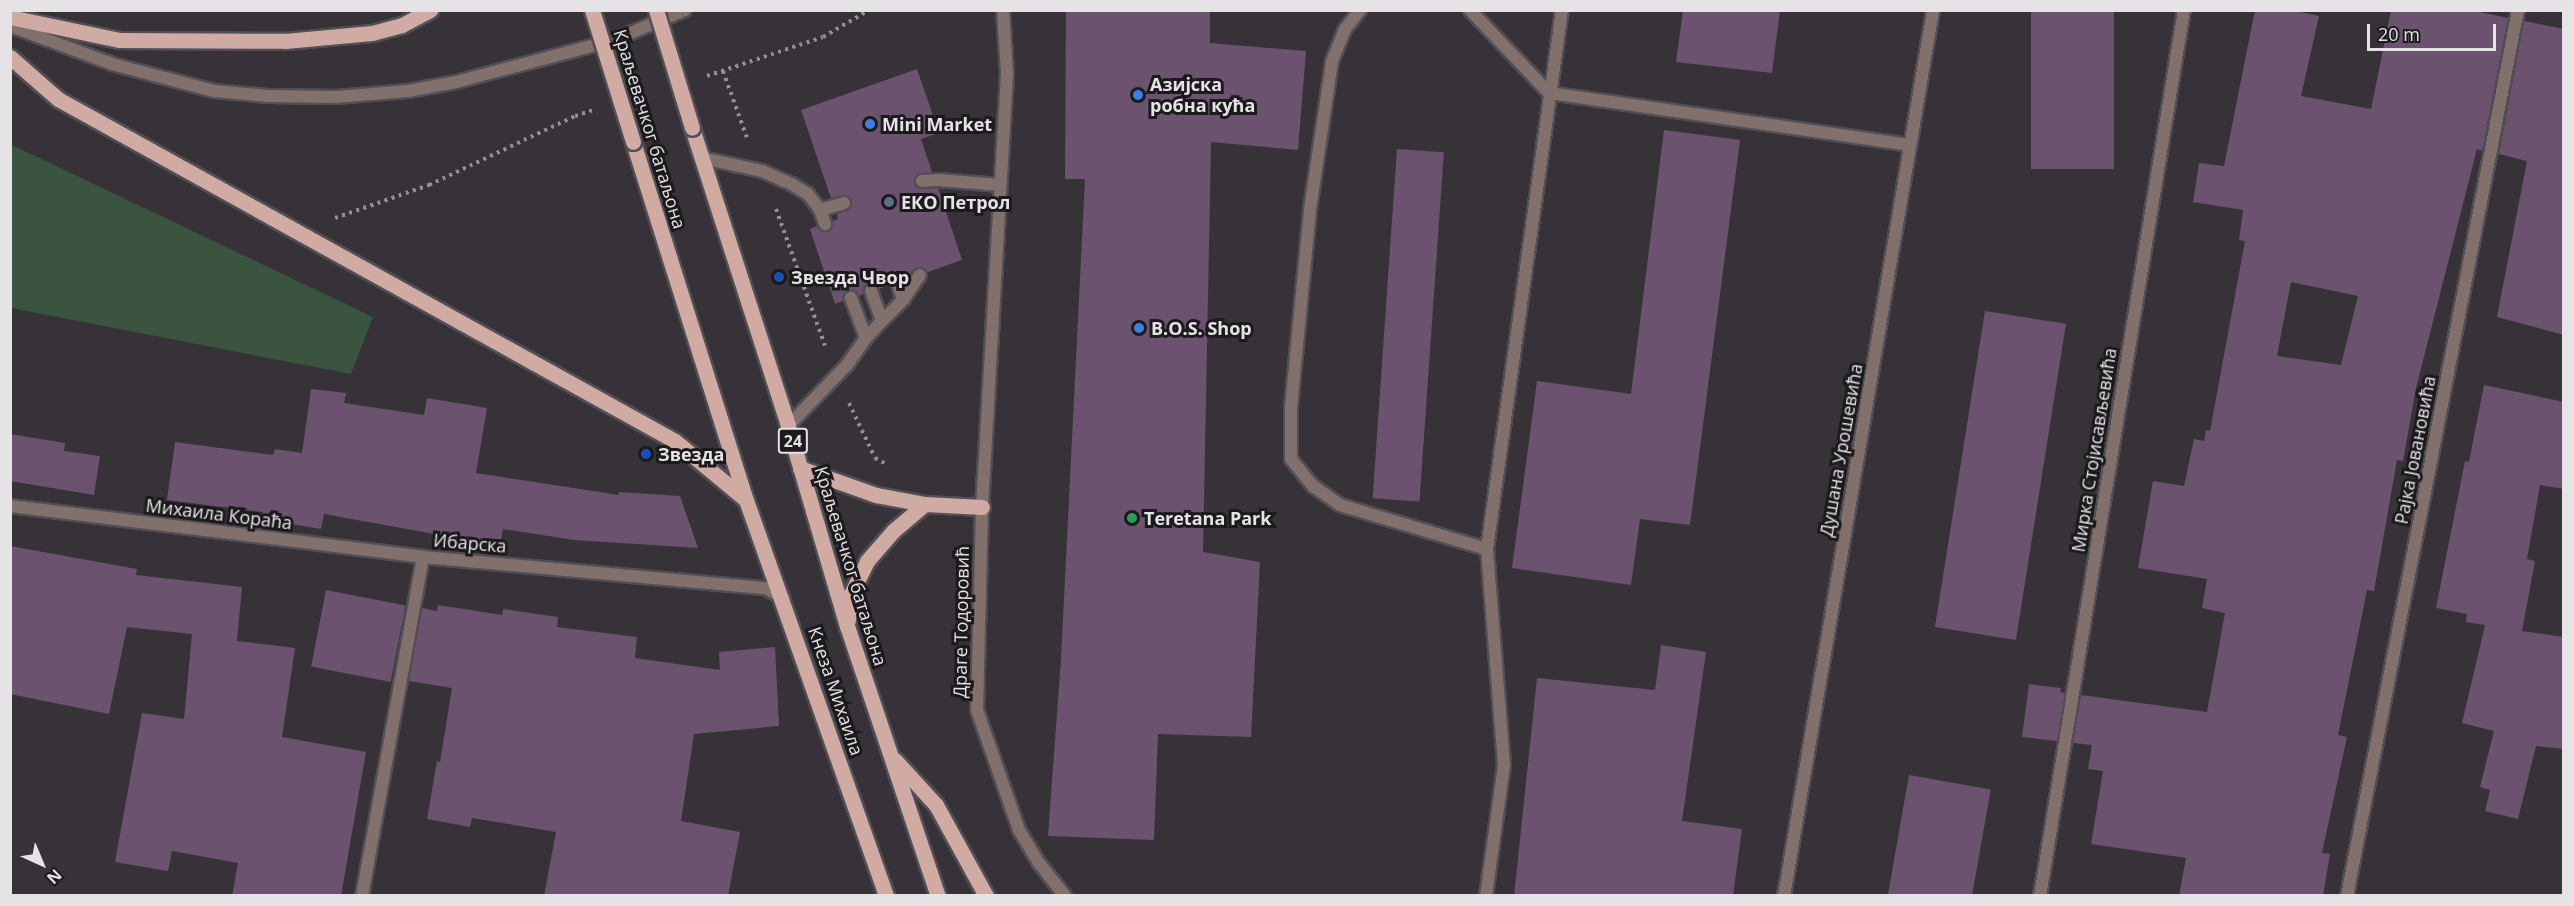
<!DOCTYPE html>
<meta charset="utf-8">
<style>
body{margin:0}
#map{position:relative;width:2574px;height:906px;overflow:hidden;background:#363237;font-family:"Open Sans",sans-serif}
div>[style]{position:absolute}
[style*='--x']{left:calc(var(--x)*1px);top:calc(var(--y)*1px);width:calc(var(--w)*1px);rotate:calc(var(--a)*1deg)}
.green>*{inset:0;background:#3a543f}
.building>*{inset:0;background:#6b536f;transform-origin:0 0}
.path>*{height:4px;margin-top:-2px;transform-origin:0;background:repeating-linear-gradient(90deg,#939094 0 3px,transparent 0 7.5px)}
.roads{filter:drop-shadow(2px 0 #524e53) drop-shadow(-2px 0 #524e53) drop-shadow(0 2px #524e53) drop-shadow(0 -2px #524e53)}
.service>*{height:12px;margin:-6px;padding:0 6px;transform-origin:6px;border-radius:6px;background:#82706c}
.minor>*{height:12px;margin:-6px;padding:0 6px;transform-origin:6px;border-radius:6px;background:#82706c}
.tertiary>*{height:12px;margin:-6px;padding:0 6px;transform-origin:6px;border-radius:6px;background:#82706c}
.primary>*{height:15px;margin:-7.5px;padding:0 7.5px;transform-origin:7.5px;border-radius:7.5px;background:#d0aba3}
.bridges{filter:drop-shadow(2px 0 #524e53) drop-shadow(-2px 0 #524e53) drop-shadow(0 2px #524e53) drop-shadow(0 -2px #524e53)}
.primary-bridge>*{height:15px;margin:-7.5px;padding:0 7.5px;transform-origin:7.5px;border-radius:7.5px;background:#d0aba3}
.dots>*{width:16px;height:16px;translate:-50% -50%;box-sizing:border-box;border:3px solid #1c1a1d;border-radius:50%}
span{translate:-50% -50%;white-space:nowrap;text-align:center;line-height:1.15;-webkit-text-stroke:6px #1c1a1d;paint-order:stroke}
.shield-label span{padding:2px 4px;background:#1c1a1d;border:2px solid;border-radius:4px;-webkit-text-stroke-width:0}
.shield-label{font-size:16px;color:#e6e3e7;font-weight:700}
.poi-label{font-size:18px;color:#e6e3e7;font-weight:700}
.left{translate:0 -50%;text-align:left}
.street-label{font-size:18px;color:#e6e3e7}
.frame{position:absolute;inset:0;border:12px solid #e6e3e7;pointer-events:none}
.north{position:absolute;left:12px;top:834px;width:60px;height:60px;-webkit-text-stroke:4px #1c1a1d;paint-order:stroke;rotate:136deg;font-size:16px;font-weight:700;line-height:24px;text-align:center;color:#e6e3e7}
.north::after{content:'';display:block;margin:auto;width:21px;height:27px;background:#e6e3e7;clip-path:polygon(50% 0,100% 100%,50% 72%,0 100%)}
.scale{position:absolute;left:2367px;top:24px;width:129px;height:27px;box-sizing:border-box;border:3px solid #e6e3e7;border-top:0;padding-left:8px;font-size:18px;line-height:21px;white-space:nowrap;color:#e6e3e7;-webkit-text-stroke:4px #1c1a1d;paint-order:stroke}
</style>
<div id="map">
<div class="green">
<div style="clip-path:polygon(10px 144px,373px 317px,351px 374px,11px 308px)"></div>
</div>
<div class="building">
<div style="clip-path:polygon(1066px 10px,1210px 10px,1210px 43px,1306px 51px,1298px 150px,1211px 142px,1203px 552px,1260px 562px,1251px 737px,1158px 734px,1154px 840px,1048px 836px,1061px 659px,1085px 179px,1065px 179px)"></div>
<div style="clip-path:polygon(1683px 10px,1780px 10px,1772px 73px,1676px 62px)"></div>
<div style="left:2031px;top:10px;width:83px;height:159px"></div>
<div style="clip-path:polygon(evenodd,2255px 10px,2291px 10px,2319px 16px,2301px 96px,2371px 109px,2391px 10px,2470px 10px,2508px 18px,2482px 151px,2477px 149px,2416px 388px,2403px 461px,2397px 460px,2374px 591px,2367px 590px,2338px 735px,2347px 737px,2322px 853px,2330px 854px,2323px 896px,2179px 896px,2186px 858px,2091px 844px,2103px 771px,2088px 769px,2092px 745px,2073px 743px,2081px 695px,2207px 712px,2225px 613px,2202px 608px,2207px 579px,2138px 568px,2153px 481px,2184px 486px,2194px 439px,2204px 441px,2206px 430px,2210px 431px,2245px 241px,2239px 240px,2243px 210px,2193px 202px,2199px 163px,2224px 166px,2255px 10px,2291px 282px,2358px 296px,2341px 365px,2277px 356px,2291px 282px)"></div>
<div style="clip-path:polygon(2524px 21px,2564px 29px,2564px 335px,2497px 317px,2527px 161px,2499px 154px)"></div>
<div style="clip-path:polygon(917px 69px,939px 133px,921px 139px,932px 172px,918px 174px,914px 182px,919px 189px,938px 188px,962px 260px,928px 272px,924px 268px,917px 267px,905px 280px,899px 274px,894px 274px,889px 280px,889px 285px,879px 289px,876px 284px,869px 283px,864px 286px,863px 294px,859px 296px,856px 291px,849px 290px,844px 293px,843px 301px,835px 304px,810px 229px,817px 226px,823px 232px,828px 231px,833px 226px,833px 221px,838px 219px,837px 214px,850px 209px,852px 201px,845px 195px,831px 198px,801px 110px)"></div>
<div style="clip-path:polygon(1664px 130px,1740px 140px,1690px 525px,1640px 519px,1631px 585px,1512px 568px,1537px 381px,1631px 394px)"></div>
<div style="left:1397px;top:149px;width:47px;height:350px;rotate:4deg"></div>
<div style="left:1985px;top:311px;width:82px;height:320px;rotate:9deg"></div>
<div style="clip-path:polygon(2484px 385px,2564px 402px,2564px 489px,2540px 485px,2527px 559px,2535px 561px,2522px 631px,2564px 637px,2564px 749px,2536px 746px,2518px 819px,2485px 811px,2490px 790px,2480px 787px,2494px 731px,2462px 723px,2485px 625px,2466px 622px,2467px 614px,2436px 608px,2465px 461px,2469px 462px)"></div>
<div style="clip-path:polygon(311px 389px,346px 393px,344px 403px,424px 415px,427px 398px,487px 408px,476px 473px,619px 495px,619px 492px,680px 496px,698px 548px,574px 540px,503px 529px,500px 546px,324px 514px,321px 529px,262px 519px,263px 512px,167px 500px,175px 442px,273px 455px,275px 449px,302px 453px)"></div>
<div style="clip-path:polygon(10px 434px,65px 443px,64px 451px,100px 456px,94px 495px,10px 481px)"></div>
<div style="clip-path:polygon(10px 546px,137px 569px,136px 575px,242px 587px,237px 641px,295px 648px,282px 737px,366px 752px,341px 896px,232px 896px,238px 863px,172px 851px,168px 871px,115px 862px,142px 713px,184px 719px,192px 634px,127px 627px,109px 714px,10px 694px)"></div>
<div style="left:326px;top:590px;width:81px;height:78px;rotate:11deg"></div>
<div style="clip-path:polygon(438px 605px,502px 615px,503px 609px,558px 617px,557px 627px,637px 637px,635px 658px,720px 670px,719px 652px,775px 647px,779px 726px,694px 734px,681px 821px,740px 832px,728px 896px,544px 896px,556px 832px,472px 818px,470px 827px,427px 819px,437px 761px,440px 762px,452px 688px,409px 681px,422px 608px,437px 611px)"></div>
<div style="clip-path:polygon(1661px 645px,1706px 652px,1682px 821px,1742px 829px,1733px 896px,1514px 896px,1537px 678px,1655px 690px)"></div>
<div style="clip-path:polygon(2029px 684px,2061px 688px,2060px 692px,2065px 693px,2057px 741px,2022px 737px)"></div>
<div style="left:1909px;top:775px;width:83px;height:123px;rotate:10deg"></div>
</div>
<div class="path">
<div style="--x:723;--y:71;--w:71;--a:70.3"></div>
<div style="--x:707;--y:76;--w:122;--a:-18.6"></div>
<div style="--x:823;--y:37;--w:53;--a:-30.4"></div>
<div style="--x:776;--y:209;--w:145;--a:70.3"></div>
<div style="--x:335;--y:218;--w:100;--a:-19.3"></div>
<div style="--x:429;--y:185;--w:161;--a:-25.3"></div>
<div style="--x:575;--y:116;--w:19;--a:-18"></div>
<div style="--x:849;--y:403;--w:61;--a:64.7"></div>
<div style="--x:875;--y:458;--w:13;--a:29"></div>
</div>
<div class="roads">
<div class="service">
<div style="--x:1360;--y:10;--w:24;--a:128"></div>
<div style="--x:1345;--y:29;--w:35;--a:112"></div>
<div style="--x:1332;--y:62;--w:150;--a:98.5"></div>
<div style="--x:1310;--y:210;--w:197;--a:95.5"></div>
<div style="--x:1291;--y:406;--w:53;--a:90"></div>
<div style="--x:1291;--y:459;--w:35;--a:51"></div>
<div style="--x:1313;--y:486;--w:33;--a:35"></div>
<div style="--x:1340;--y:505;--w:153;--a:16.7"></div>
<div style="--x:1470;--y:10;--w:115;--a:46.4"></div>
<div style="--x:1549;--y:93;--w:365;--a:8.2"></div>
<div style="--x:702;--y:158;--w:61;--a:12.2"></div>
<div style="--x:762;--y:171;--w:34;--a:24"></div>
<div style="--x:793;--y:185;--w:17;--a:31"></div>
<div style="--x:808;--y:194;--w:20;--a:53"></div>
<div style="--x:820;--y:210;--w:15;--a:70"></div>
<div style="--x:922;--y:181;--w:16;--a:-4"></div>
<div style="--x:938;--y:180;--w:62;--a:4.6"></div>
<div style="--x:820;--y:210;--w:25;--a:-16"></div>
<div style="--x:903;--y:300;--w:30;--a:-56"></div>
<div style="--x:882;--y:321;--w:30;--a:-45"></div>
<div style="--x:903;--y:300;--w:19;--a:-108"></div>
<div style="--x:866;--y:338;--w:23;--a:-47"></div>
<div style="--x:882;--y:321;--w:32;--a:-110"></div>
<div style="--x:788;--y:426;--w:85;--a:-46"></div>
<div style="--x:847;--y:365;--w:33;--a:-55"></div>
<div style="--x:866;--y:338;--w:43;--a:-110.6"></div>
<div style="--x:1486;--y:896;--w:132;--a:-82.2"></div>
<div style="--x:1504;--y:765;--w:217;--a:-94.5"></div>
<div style="--x:1487;--y:549;--w:544;--a:-82.08"></div>
</div>
<div class="minor">
<div style="--x:1003;--y:10;--w:64;--a:86.4"></div>
<div style="--x:1007;--y:74;--w:434;--a:93.3"></div>
<div style="--x:982;--y:507;--w:203;--a:91.4"></div>
<div style="--x:977;--y:710;--w:127;--a:70.7"></div>
<div style="--x:1019;--y:830;--w:39;--a:59"></div>
<div style="--x:1039;--y:863;--w:42;--a:51.8"></div>
<div style="--x:10;--y:506;--w:416;--a:7"></div>
<div style="--x:362;--y:896;--w:344;--a:-79.8"></div>
<div style="--x:423;--y:557;--w:344;--a:5.2"></div>
<div style="--x:766;--y:588;--w:20;--a:30"></div>
<div style="--x:1784;--y:896;--w:898;--a:-80.45"></div>
<div style="--x:2040;--y:896;--w:898;--a:-80.77"></div>
<div style="--x:2347;--y:896;--w:902;--a:-79.08"></div>
</div>
<div class="tertiary">
<div style="--x:10;--y:26;--w:109;--a:20.4"></div>
<div style="--x:112;--y:64;--w:106;--a:14.8"></div>
<div style="--x:214;--y:91;--w:54;--a:5.3"></div>
<div style="--x:268;--y:96;--w:68;--a:0.8"></div>
<div style="--x:336;--y:97;--w:72;--a:-4.8"></div>
<div style="--x:408;--y:91;--w:49;--a:-10.6"></div>
<div style="--x:456;--y:82;--w:163;--a:-14.9"></div>
<div style="--x:614;--y:40;--w:77;--a:-22.9"></div>
</div>
<div class="primary">
<div style="--x:10;--y:17;--w:111;--a:11.9"></div>
<div style="--x:119;--y:40;--w:166;--a:0.3"></div>
<div style="--x:285;--y:41;--w:87;--a:-5.3"></div>
<div style="--x:372;--y:33;--w:31;--a:-15"></div>
<div style="--x:402;--y:25;--w:32;--a:-28"></div>
<div style="--x:10;--y:57;--w:64;--a:41.2"></div>
<div style="--x:58;--y:99;--w:705;--a:29"></div>
<div style="--x:675;--y:441;--w:92;--a:39.7"></div>
<div style="--x:692;--y:128;--w:313;--a:72.1"></div>
<div style="--x:788;--y:426;--w:209;--a:73.6"></div>
<div style="--x:847;--y:626;--w:285;--a:71.4"></div>
<div style="--x:633;--y:142;--w:375;--a:72.5"></div>
<div style="--x:746;--y:500;--w:420;--a:70.5"></div>
<div style="--x:800;--y:468;--w:81;--a:19.6"></div>
<div style="--x:876;--y:495;--w:50;--a:10.4"></div>
<div style="--x:925;--y:504;--w:57;--a:3"></div>
<div style="--x:848;--y:620;--w:26;--a:-83"></div>
<div style="--x:851;--y:594;--w:37;--a:-64"></div>
<div style="--x:867;--y:561;--w:40;--a:-49"></div>
<div style="--x:893;--y:531;--w:42;--a:-40.2"></div>
<div style="--x:895;--y:760;--w:61;--a:47.7"></div>
<div style="--x:936;--y:805;--w:104;--a:61.2"></div>
</div>
</div>
<div class="bridges">
<div class="primary-bridge">
<div style="--x:592;--y:10;--w:138;--a:72.7"></div>
<div style="--x:656;--y:10;--w:123;--a:73"></div>
</div>
</div>
<div class="dots">
<div style="left:1138px;top:95px;background:#3f7fe0"></div>
<div style="left:870px;top:124px;background:#3f7fe0"></div>
<div style="left:889px;top:202px;background:#5c6f8a"></div>
<div style="left:779px;top:277px;background:#1a4fb4"></div>
<div style="left:1139px;top:328px;background:#3f7fe0"></div>
<div style="left:646px;top:454px;background:#1a4fb4"></div>
<div style="left:1132px;top:518px;background:#2e9e5b"></div>
</div>
<div class="shield-label">
<span style="left:793px;top:441px">24</span>
</div>
<div class="poi-label">
<span class="left" style="left:1150px;top:95px">Азијска<br>робна кућа</span>
<span class="left" style="left:882px;top:124px">Mini Market</span>
<span class="left" style="left:901px;top:202px">ЕКО Петрол</span>
<span class="left" style="left:791px;top:277px">Звезда Чвор</span>
<span class="left" style="left:1151px;top:328px">B.O.S. Shop</span>
<span class="left" style="left:658px;top:454px">Звезда</span>
<span class="left" style="left:1144px;top:518px">Teretana Park</span>
</div>
<div class="street-label">
<span style="left:650px;top:129px;rotate:73deg">Краљевачког батаљона</span>
<span style="left:1841px;top:450px;rotate:-80deg">Душана Урошевића</span>
<span style="left:2094px;top:450px;rotate:-81deg">Мирка Стојисављевића</span>
<span style="left:2415px;top:450px;rotate:-79deg">Рајка Јовановића</span>
<span style="left:219px;top:514px;rotate:7deg">Михаила Кораћа</span>
<span style="left:470px;top:543px;rotate:5deg">Ибарска</span>
<span style="left:851px;top:566px;rotate:73deg">Краљевачког батаљона</span>
<span style="left:961px;top:622px;rotate:-89deg">Драге Тодоровић</span>
<span style="left:836px;top:691px;rotate:71deg">Кнеза Михаила</span>
</div>
<div class="frame"></div>
<div class="north">N</div>
<div class="scale">20 m</div>
</div>
